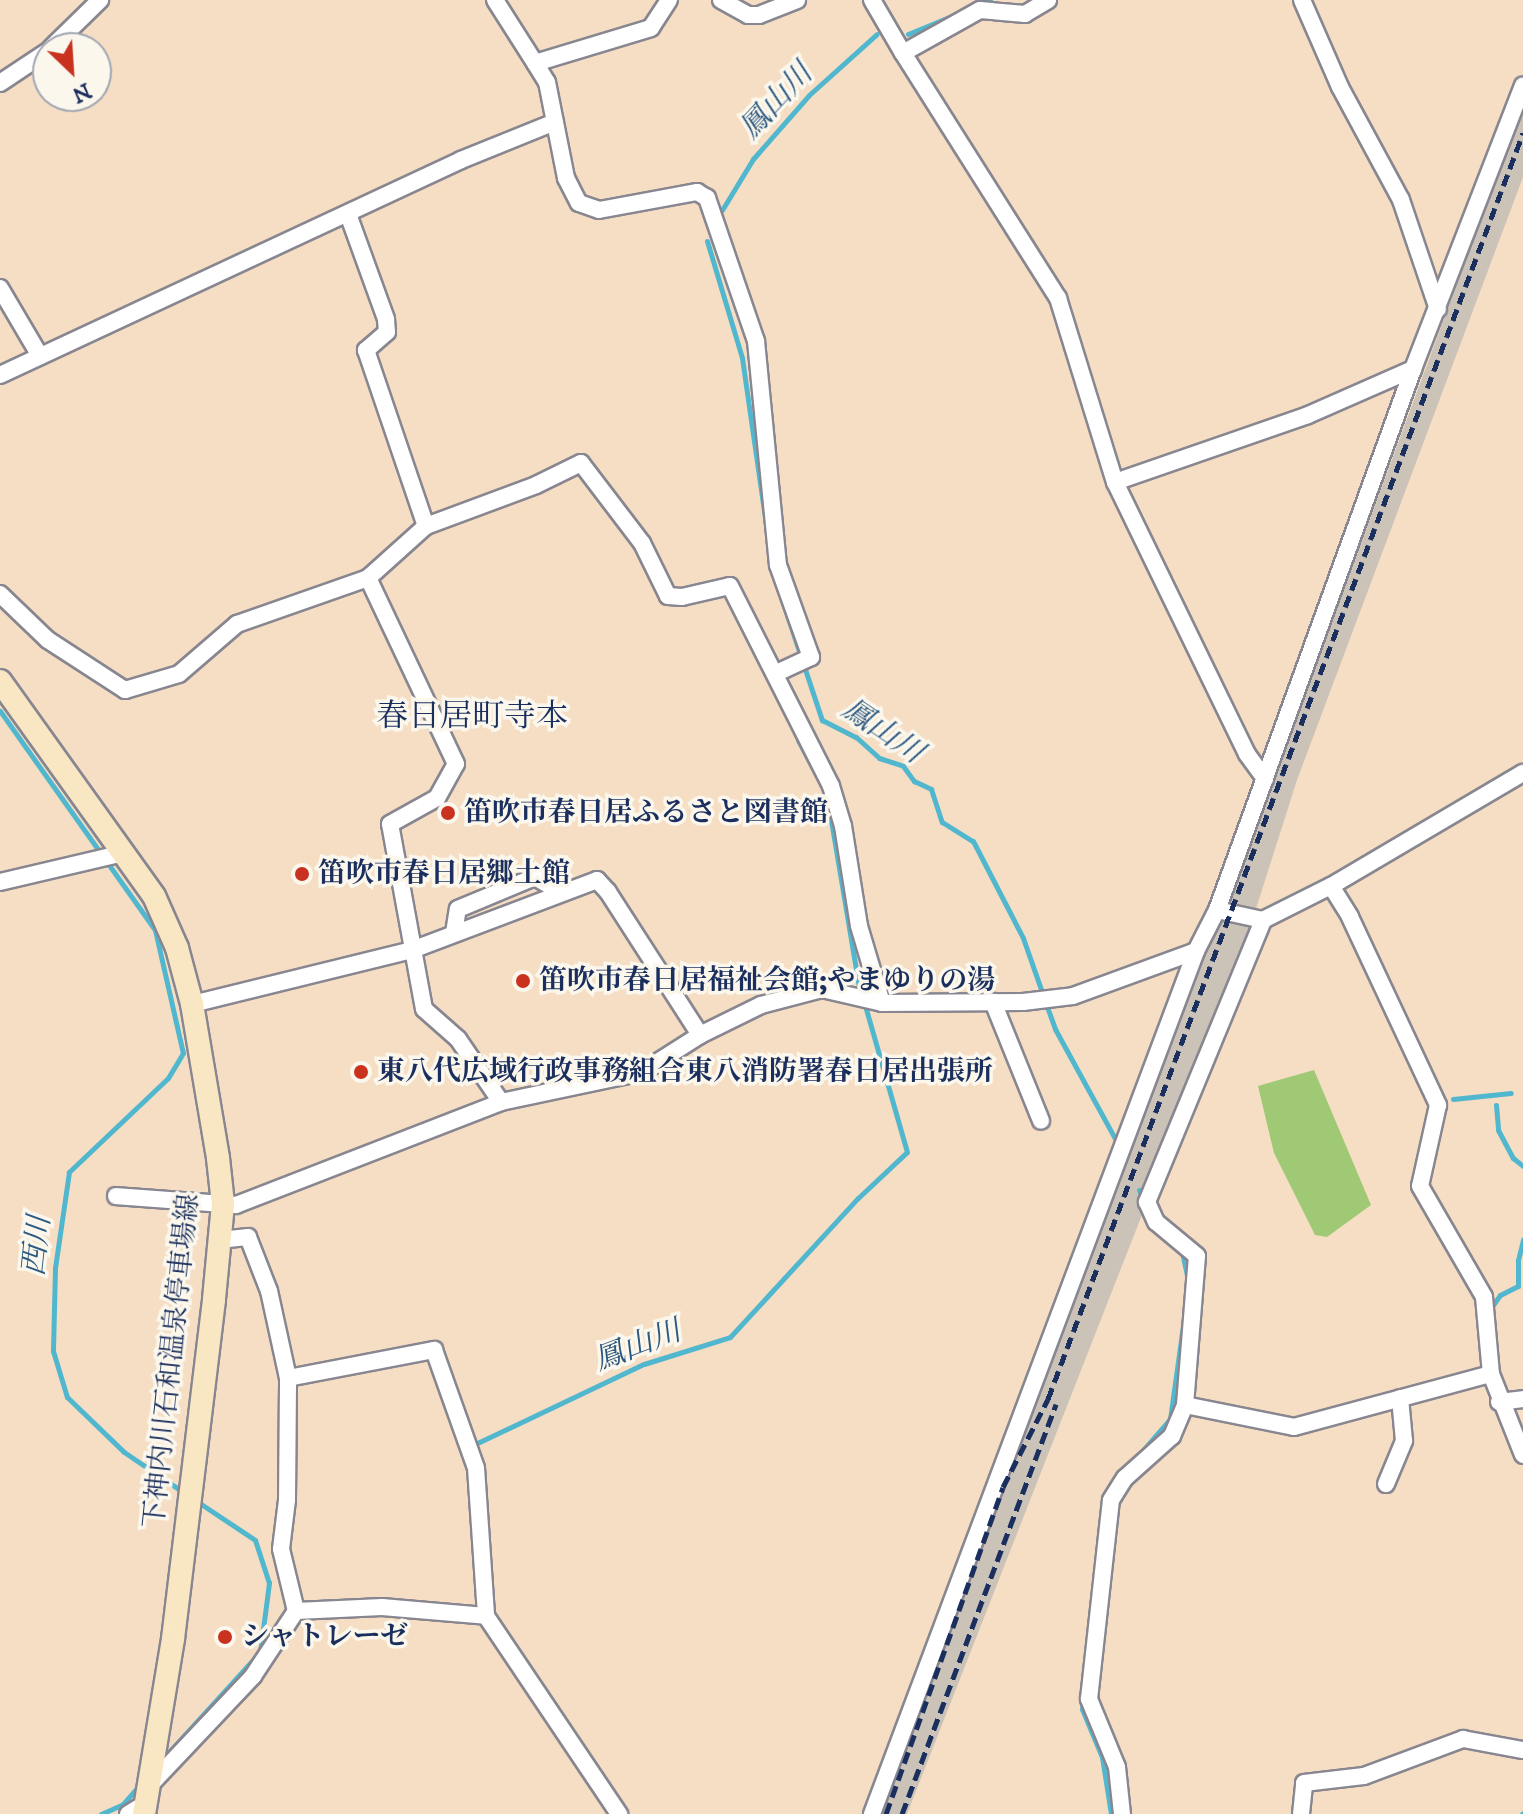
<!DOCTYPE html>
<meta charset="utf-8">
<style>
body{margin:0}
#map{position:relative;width:1523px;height:1814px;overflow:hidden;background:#f5dec3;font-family:"IM FELL DW Pica","Noto Serif JP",serif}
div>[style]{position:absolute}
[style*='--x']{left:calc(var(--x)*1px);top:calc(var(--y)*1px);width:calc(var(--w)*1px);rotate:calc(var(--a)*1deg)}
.industrial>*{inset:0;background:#cbc3b8}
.green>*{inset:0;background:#a0c975}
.stream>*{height:5px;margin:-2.5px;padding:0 2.5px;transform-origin:2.5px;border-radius:2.5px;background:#51b7cf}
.roads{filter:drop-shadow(2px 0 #888690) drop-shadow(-2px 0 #888690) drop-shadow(0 2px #888690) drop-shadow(0 -2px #888690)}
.minor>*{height:16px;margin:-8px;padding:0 8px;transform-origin:8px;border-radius:8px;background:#fff}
.secondary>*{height:22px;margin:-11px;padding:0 11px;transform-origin:11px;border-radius:11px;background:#f9e7c3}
.rail>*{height:5px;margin-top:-2.5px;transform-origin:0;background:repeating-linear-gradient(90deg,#1b2f5e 0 12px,transparent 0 18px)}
.dots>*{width:22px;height:22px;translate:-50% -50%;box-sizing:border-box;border:4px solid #fbf7ec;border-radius:50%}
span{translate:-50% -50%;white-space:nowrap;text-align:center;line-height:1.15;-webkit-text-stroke:7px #fbf7ec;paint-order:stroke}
.poi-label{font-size:28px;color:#1b2f5e;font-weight:700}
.left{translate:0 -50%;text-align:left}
.street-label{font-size:28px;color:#1b2f5e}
.water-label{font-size:30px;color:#2b5880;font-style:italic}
.quarter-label{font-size:32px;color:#1b2f5e}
.north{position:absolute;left:32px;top:32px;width:80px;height:80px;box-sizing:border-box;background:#fbf7ec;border:2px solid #a1a7b3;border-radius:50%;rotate:155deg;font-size:22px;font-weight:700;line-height:32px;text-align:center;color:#1b2f5e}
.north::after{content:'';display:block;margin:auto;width:28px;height:36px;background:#c8321e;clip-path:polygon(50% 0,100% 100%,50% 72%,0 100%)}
</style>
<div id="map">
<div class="industrial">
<div style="clip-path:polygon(1523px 106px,1523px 177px,1297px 780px,1253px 918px,1147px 1202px,907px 1814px,878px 1814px,1126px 1146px,1228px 902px)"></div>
</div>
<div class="green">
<div style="clip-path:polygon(1314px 1070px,1371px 1205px,1327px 1237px,1315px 1235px,1274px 1153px,1258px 1086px)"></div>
</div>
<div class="stream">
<div style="--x:979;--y:5;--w:12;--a:-24"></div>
<div style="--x:908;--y:34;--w:55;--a:-22.4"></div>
<div style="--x:722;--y:210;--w:60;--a:-58.7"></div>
<div style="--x:753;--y:159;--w:85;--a:-48.8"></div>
<div style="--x:809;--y:95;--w:91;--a:-41.9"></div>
<div style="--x:707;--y:241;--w:122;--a:73.3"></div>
<div style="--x:742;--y:358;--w:189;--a:81.8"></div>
<div style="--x:781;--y:597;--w:130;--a:71.6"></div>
<div style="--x:822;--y:720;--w:38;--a:27"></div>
<div style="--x:856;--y:737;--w:31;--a:42"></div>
<div style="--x:879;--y:758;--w:25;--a:18"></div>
<div style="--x:903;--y:766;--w:19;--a:54"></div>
<div style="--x:914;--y:781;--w:19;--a:25"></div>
<div style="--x:931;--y:789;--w:35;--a:72"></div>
<div style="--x:942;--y:822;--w:36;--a:32"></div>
<div style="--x:973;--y:841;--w:109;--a:62.7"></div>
<div style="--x:1023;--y:938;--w:60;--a:70.7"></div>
<div style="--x:0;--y:711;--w:268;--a:54.7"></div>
<div style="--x:155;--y:930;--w:126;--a:77.2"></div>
<div style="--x:183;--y:1053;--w:29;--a:121"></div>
<div style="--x:168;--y:1078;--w:137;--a:136.5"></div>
<div style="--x:69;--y:1172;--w:97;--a:98.3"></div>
<div style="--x:55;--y:1268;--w:83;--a:91.4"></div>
<div style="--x:53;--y:1351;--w:48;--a:73.1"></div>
<div style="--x:67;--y:1397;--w:79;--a:44"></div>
<div style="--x:124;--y:1452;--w:71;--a:34.1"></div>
<div style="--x:798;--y:740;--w:43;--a:62.2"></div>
<div style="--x:828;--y:802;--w:194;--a:80.5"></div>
<div style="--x:1046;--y:1004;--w:27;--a:70"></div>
<div style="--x:1055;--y:1029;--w:131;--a:61.3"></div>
<div style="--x:1453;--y:1099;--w:58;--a:-5.9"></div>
<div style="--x:1496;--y:1105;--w:25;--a:85"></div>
<div style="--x:1498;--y:1130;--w:32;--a:62"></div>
<div style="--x:1513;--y:1158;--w:13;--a:39"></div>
<div style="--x:1139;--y:1190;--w:11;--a:63"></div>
<div style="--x:1182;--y:1252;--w:30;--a:78"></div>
<div style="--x:1493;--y:1305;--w:12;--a:-55"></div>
<div style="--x:1500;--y:1295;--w:20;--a:-27"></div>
<div style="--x:1518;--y:1286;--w:26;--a:-90"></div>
<div style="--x:1518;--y:1260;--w:21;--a:-76"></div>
<div style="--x:471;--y:1446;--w:191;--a:-25.4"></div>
<div style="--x:644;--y:1364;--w:90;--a:-17.4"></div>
<div style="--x:730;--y:1337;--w:189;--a:-47.4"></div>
<div style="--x:858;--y:1198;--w:67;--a:-43.2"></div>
<div style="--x:907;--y:1152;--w:156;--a:-106"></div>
<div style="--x:1138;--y:1456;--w:49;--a:-49.1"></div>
<div style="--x:1170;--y:1419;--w:109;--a:-82.1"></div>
<div style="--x:1083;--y:1700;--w:9;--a:96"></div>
<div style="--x:1082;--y:1709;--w:52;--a:67.4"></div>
<div style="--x:1102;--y:1757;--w:58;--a:81"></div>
<div style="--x:169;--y:1752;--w:135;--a:-47.7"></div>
<div style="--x:260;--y:1652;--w:70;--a:-82.6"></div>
<div style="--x:269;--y:1583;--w:45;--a:-108"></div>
<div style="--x:255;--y:1540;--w:69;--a:-146.3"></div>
<div style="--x:101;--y:1814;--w:24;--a:-24"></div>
<div style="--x:123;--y:1804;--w:21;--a:-49"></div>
<div style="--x:1522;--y:1814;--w:1;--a:-45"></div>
</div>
<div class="roads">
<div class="minor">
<div style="--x:495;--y:0;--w:75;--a:57.6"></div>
<div style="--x:669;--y:0;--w:33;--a:123"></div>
<div style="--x:651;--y:28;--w:121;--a:163.2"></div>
<div style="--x:535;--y:63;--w:22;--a:58"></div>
<div style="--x:547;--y:82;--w:98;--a:78.8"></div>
<div style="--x:566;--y:178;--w:28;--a:63"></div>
<div style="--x:579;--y:203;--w:21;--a:19"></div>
<div style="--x:599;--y:210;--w:100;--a:-10.4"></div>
<div style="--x:697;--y:192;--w:12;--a:31"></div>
<div style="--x:707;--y:198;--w:151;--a:71.1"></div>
<div style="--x:756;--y:341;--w:225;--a:84.4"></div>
<div style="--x:778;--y:565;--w:98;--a:70.3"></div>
<div style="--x:811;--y:657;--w:38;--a:155"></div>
<div style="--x:721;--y:0;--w:31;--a:29"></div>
<div style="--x:748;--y:15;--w:11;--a:0"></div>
<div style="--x:759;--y:15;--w:41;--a:-21.5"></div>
<div style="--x:872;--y:0;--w:61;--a:59.7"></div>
<div style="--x:903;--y:53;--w:88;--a:-29.2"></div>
<div style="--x:980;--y:10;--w:45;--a:5.1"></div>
<div style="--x:1025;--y:14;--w:27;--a:-31"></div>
<div style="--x:1302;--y:0;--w:95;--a:66.4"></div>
<div style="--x:1340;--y:87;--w:128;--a:61.6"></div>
<div style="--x:1401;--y:200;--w:115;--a:71.3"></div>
<div style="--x:51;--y:48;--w:69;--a:-44.4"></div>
<div style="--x:903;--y:53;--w:290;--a:57.7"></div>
<div style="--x:1058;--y:298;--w:193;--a:72.8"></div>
<div style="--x:1115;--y:482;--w:302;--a:64.1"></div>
<div style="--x:1247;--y:754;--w:31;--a:54"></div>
<div style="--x:0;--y:83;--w:58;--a:-33.7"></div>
<div style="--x:348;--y:214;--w:112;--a:70.1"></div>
<div style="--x:386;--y:319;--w:13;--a:86"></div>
<div style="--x:387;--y:332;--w:28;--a:139"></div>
<div style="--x:366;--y:350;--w:186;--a:71.2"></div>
<div style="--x:0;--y:288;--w:79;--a:59.5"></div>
<div style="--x:0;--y:375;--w:509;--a:-25"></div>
<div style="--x:461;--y:160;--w:101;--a:-22"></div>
<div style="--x:1115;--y:482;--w:204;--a:-19.1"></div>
<div style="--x:1308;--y:415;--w:115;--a:-23.7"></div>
<div style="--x:0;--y:594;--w:66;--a:43.8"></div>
<div style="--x:48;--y:640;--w:92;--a:33"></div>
<div style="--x:125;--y:690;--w:56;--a:-16.5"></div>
<div style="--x:179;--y:674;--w:77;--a:-40.8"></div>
<div style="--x:237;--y:624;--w:139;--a:-19.3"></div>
<div style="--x:368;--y:578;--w:78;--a:-41.9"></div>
<div style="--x:426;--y:526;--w:117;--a:-20.4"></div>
<div style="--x:536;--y:485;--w:50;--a:-26.1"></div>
<div style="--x:581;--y:463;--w:101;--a:52.7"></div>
<div style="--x:642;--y:543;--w:59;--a:63.9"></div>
<div style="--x:668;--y:596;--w:14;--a:4"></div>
<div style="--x:682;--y:597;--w:49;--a:-12.9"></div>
<div style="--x:730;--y:586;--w:224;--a:63.2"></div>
<div style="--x:831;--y:786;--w:42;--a:73.3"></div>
<div style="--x:843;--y:826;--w:101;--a:80.9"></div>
<div style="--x:859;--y:926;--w:80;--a:73.4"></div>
<div style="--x:0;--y:882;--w:127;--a:-13.2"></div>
<div style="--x:1331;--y:886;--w:36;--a:58"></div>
<div style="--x:1350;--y:917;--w:208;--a:64.9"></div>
<div style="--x:1438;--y:1105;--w:83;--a:102.5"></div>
<div style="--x:1420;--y:1186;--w:128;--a:60"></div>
<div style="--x:1484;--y:1297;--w:77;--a:84.8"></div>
<div style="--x:1491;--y:1374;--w:87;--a:68.4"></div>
<div style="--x:1217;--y:910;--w:47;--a:12.3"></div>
<div style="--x:1263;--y:920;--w:76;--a:-26.6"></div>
<div style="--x:1331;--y:886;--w:223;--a:-30.5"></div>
<div style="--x:454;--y:933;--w:24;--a:-81"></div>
<div style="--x:458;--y:909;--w:83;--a:-22.6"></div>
<div style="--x:535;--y:877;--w:29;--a:31"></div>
<div style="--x:993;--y:1002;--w:128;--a:68"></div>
<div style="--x:192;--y:1004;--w:227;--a:-13.8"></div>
<div style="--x:412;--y:950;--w:198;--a:-20.7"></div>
<div style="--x:597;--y:880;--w:16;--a:47"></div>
<div style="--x:608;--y:892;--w:170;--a:57.2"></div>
<div style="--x:501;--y:1102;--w:144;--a:-12"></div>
<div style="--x:642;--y:1072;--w:69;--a:-32.5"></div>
<div style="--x:700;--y:1035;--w:68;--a:-26.2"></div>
<div style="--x:761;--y:1005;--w:63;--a:-14.7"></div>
<div style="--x:822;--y:989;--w:62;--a:13.1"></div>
<div style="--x:882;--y:1003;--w:141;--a:-0.4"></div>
<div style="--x:1023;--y:1002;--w:50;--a:-6.8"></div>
<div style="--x:1073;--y:996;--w:131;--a:-20.1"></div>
<div style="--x:1196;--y:951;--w:46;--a:-62.9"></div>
<div style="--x:1217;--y:910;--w:575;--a:-70.08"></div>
<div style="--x:1413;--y:369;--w:304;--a:-68.8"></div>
<div style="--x:116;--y:1196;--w:120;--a:4.3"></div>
<div style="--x:236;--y:1205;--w:284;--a:-21.2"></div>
<div style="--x:501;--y:1102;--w:76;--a:-124.3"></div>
<div style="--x:458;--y:1039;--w:45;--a:-138.6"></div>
<div style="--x:424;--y:1009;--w:188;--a:-100.4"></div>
<div style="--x:390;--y:824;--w:54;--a:-29"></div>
<div style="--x:437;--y:798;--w:39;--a:-61"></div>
<div style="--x:456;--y:764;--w:206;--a:-115.3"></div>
<div style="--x:288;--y:1378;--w:149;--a:-10.9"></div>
<div style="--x:434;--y:1350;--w:125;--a:70.4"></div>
<div style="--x:476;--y:1468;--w:148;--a:86.1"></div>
<div style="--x:486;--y:1616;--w:239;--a:56.1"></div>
<div style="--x:1499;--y:1402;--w:24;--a:-7"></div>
<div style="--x:1185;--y:1405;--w:111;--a:11.4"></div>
<div style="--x:1294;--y:1427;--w:204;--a:-15.1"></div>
<div style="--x:1386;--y:1484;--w:47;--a:-67.3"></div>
<div style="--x:1404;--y:1441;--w:43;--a:-95.3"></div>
<div style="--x:296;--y:1611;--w:86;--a:-2.7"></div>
<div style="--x:382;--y:1607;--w:104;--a:4.9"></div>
<div style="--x:151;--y:1784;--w:149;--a:-46.6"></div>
<div style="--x:253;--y:1676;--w:78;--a:-56.5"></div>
<div style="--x:296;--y:1611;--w:64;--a:-103.6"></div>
<div style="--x:281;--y:1549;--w:49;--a:-83"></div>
<div style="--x:287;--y:1500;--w:122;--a:-89.5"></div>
<div style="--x:288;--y:1378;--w:89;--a:-102.3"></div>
<div style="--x:269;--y:1291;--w:58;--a:-111.3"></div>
<div style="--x:248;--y:1237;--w:28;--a:174"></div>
<div style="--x:128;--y:1814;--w:21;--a:-31"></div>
<div style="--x:872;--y:1814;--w:922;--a:-69.42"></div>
<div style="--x:1122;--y:1814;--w:47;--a:-96.1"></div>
<div style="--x:1117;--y:1767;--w:74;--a:-112.4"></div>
<div style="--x:1089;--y:1699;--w:200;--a:-83.7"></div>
<div style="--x:1111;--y:1500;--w:26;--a:-58"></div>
<div style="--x:1125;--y:1478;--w:63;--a:-41.8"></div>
<div style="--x:1172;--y:1436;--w:34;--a:-67"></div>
<div style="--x:1185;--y:1405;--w:149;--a:-85.4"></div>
<div style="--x:1197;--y:1256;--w:53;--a:-140.3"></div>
<div style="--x:1156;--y:1222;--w:22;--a:-114"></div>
<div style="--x:1147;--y:1202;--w:305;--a:-67.6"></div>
<div style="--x:1301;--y:1814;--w:31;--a:-84"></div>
<div style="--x:1304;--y:1783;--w:60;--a:-6.7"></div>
<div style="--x:1364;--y:1776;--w:106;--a:-20.5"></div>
<div style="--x:1463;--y:1739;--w:61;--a:10.4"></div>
</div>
<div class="secondary">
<div style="--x:0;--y:681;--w:264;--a:54.4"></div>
<div style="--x:154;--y:896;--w:57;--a:66.1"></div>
<div style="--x:177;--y:948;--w:58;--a:75"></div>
<div style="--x:192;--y:1004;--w:156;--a:80.4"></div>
<div style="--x:218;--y:1158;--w:46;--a:83.8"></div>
<div style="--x:223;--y:1204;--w:96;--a:95.4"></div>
<div style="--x:214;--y:1300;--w:341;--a:96.9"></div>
<div style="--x:173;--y:1639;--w:177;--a:99.4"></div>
</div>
</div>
<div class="rail">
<div style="--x:886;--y:1814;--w:347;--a:-70.3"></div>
<div style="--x:1003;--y:1487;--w:99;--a:-62.9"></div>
<div style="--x:1048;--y:1399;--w:1352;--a:-69.43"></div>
<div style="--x:902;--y:1814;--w:438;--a:-69.4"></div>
</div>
<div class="dots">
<div style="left:448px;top:813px;background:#c8321e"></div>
<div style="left:302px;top:874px;background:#c8321e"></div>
<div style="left:523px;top:981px;background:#c8321e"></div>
<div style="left:361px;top:1072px;background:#c8321e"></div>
<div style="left:225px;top:1637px;background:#c8321e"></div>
</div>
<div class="poi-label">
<span class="left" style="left:464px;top:813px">笛吹市春日居ふるさと図書館</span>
<span class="left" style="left:318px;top:874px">笛吹市春日居郷土館</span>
<span class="left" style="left:539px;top:981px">笛吹市春日居福祉会館;やまゆりの湯</span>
<span class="left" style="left:377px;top:1072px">東八代広域行政事務組合東八消防署春日居出張所</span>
<span class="left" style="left:241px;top:1637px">シャトレーゼ</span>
</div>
<div class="street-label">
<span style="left:172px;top:1361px;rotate:-84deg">下神内川石和温泉停車場線</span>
</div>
<div class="water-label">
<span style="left:777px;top:102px;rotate:-47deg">鳳山川</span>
<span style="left:882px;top:732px;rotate:34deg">鳳山川</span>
<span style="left:38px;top:1246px;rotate:-84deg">西川</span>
<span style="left:638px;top:1347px;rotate:-21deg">鳳山川</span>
</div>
<div class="quarter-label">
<span style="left:472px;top:717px">春日居町寺本</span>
</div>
<div class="north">N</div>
</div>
